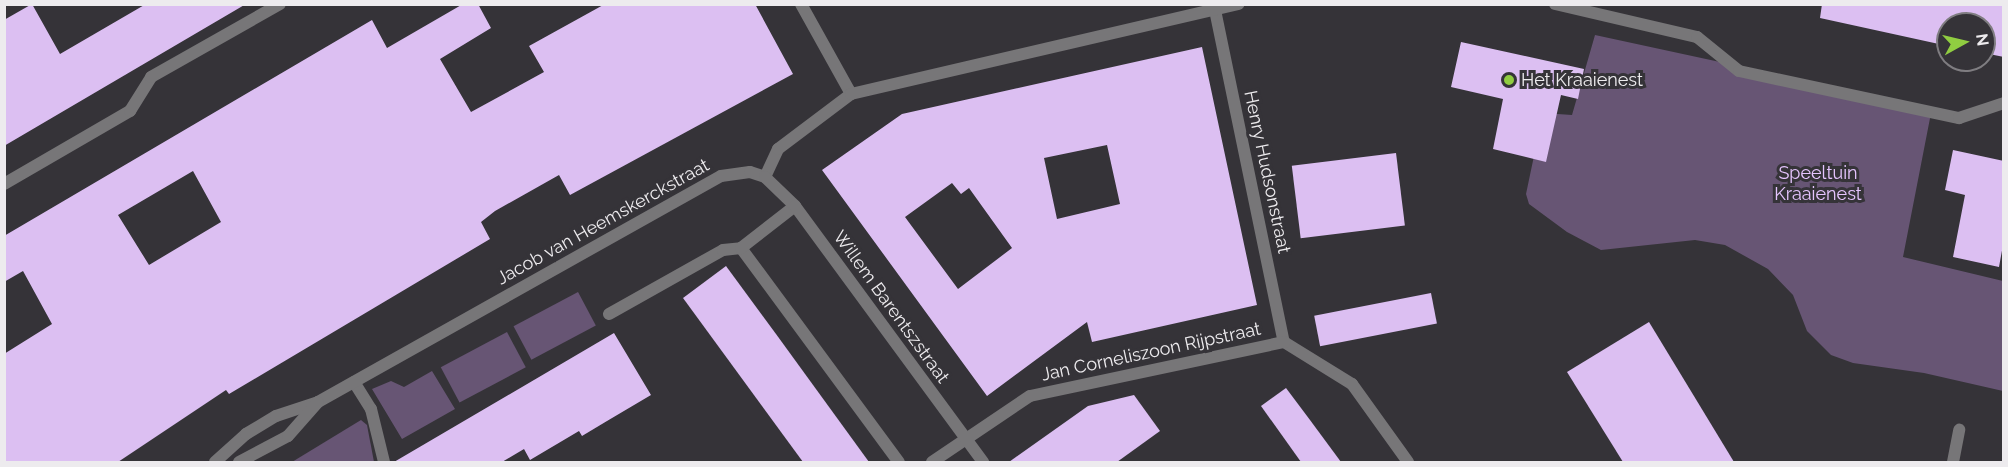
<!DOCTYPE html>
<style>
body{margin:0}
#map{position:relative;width:2008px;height:467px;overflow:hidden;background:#353338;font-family:Raleway,sans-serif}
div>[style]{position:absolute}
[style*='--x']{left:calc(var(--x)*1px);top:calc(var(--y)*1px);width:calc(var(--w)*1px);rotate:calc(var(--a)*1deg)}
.green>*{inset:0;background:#675574;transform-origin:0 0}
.building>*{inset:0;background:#dcbff2;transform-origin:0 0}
.service>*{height:12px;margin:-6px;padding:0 6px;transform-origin:6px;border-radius:6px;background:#777678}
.minor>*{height:12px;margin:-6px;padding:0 6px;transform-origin:6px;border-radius:6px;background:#777678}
.tertiary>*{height:12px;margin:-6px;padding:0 6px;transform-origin:6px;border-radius:6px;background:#777678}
.dots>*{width:16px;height:16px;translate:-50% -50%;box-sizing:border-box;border:3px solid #353338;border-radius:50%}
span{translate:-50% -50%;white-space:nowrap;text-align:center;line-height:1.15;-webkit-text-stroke:6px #353338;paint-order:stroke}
.poi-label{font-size:18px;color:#edebee}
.left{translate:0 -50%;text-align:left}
.street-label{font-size:18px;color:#edebee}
.park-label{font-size:18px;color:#e5c4fe}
.frame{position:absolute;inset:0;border:6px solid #edebee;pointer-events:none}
.north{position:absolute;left:1936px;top:12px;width:60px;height:60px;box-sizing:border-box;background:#353338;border:2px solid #7f7d81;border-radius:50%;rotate:82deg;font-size:16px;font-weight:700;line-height:24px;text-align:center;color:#edebee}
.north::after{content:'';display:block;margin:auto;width:21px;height:27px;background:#90cd41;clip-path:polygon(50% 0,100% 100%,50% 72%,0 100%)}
</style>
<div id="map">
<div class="green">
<div style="clip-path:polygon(1595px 35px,1932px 108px,1903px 257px,2003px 281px,2003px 391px,1924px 373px,1853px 363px,1831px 355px,1807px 331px,1793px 295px,1768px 269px,1725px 245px,1695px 240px,1601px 250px,1567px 232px,1529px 204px,1526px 194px,1543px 113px,1572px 115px)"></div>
<div style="left:578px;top:292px;width:38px;height:73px;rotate:62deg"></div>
<div style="left:507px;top:332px;width:40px;height:75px;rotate:62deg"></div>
<div style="clip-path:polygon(432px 371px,455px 409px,402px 439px,372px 389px,391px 381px,404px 387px)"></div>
<div style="clip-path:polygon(361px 420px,367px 425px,374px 462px,292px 462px)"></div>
</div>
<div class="building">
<div style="clip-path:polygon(32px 4px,60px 54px,146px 4px,246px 4px,4px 146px,4px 20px)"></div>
<div style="clip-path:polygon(evenodd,463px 4px,478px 4px,491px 28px,440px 59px,471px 112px,544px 72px,529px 46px,605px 4px,755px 4px,793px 74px,570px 195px,559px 175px,495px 211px,481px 222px,490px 239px,229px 394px,226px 390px,118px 462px,4px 462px,4px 354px,52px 324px,23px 271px,4px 282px,4px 236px,372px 20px,387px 48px,463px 4px,193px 171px,221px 222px,149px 265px,118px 215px,193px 171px)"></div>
<div style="clip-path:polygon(1822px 4px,2004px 4px,2004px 57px,1984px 53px,1984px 24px,1948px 24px,1948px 46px,1820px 18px)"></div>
<div style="clip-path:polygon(1461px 42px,1584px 69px,1578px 99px,1561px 95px,1546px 162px,1493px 149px,1503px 99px,1451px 87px)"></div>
<div style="clip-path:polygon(evenodd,1202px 47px,1257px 305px,1092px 342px,1087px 322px,987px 396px,822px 170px,902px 114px,1202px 47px,1107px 145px,1120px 204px,1057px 219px,1044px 158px,1107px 145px,1202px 47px,952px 183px,961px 194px,969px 188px,1012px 248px,958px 289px,905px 217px,952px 183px)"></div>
<div style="clip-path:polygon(1953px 150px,2004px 161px,2003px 245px,1999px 267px,1953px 257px,1965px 195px,1945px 190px)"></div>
<div style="left:1396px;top:153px;width:73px;height:105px;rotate:83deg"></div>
<div style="clip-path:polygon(726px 266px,776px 334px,869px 462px,803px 462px,781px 432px,683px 298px)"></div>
<div style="left:1431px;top:293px;width:31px;height:119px;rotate:79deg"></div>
<div style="clip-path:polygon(1649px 322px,1734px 462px,1623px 462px,1567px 372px)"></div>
<div style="clip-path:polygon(614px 333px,651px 395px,607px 421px,582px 436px,579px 431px,530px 460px,524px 449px,502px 462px,394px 462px)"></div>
<div style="clip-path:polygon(1286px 388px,1310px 420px,1341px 462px,1301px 462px,1261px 406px)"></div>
<div style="clip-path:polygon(1134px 395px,1160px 431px,1117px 462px,1009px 462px,1088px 406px)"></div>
</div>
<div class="service">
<div style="--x:354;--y:382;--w:32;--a:58"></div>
<div style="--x:371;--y:409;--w:55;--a:76.2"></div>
<div style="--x:1953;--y:462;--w:33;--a:-79"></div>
</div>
<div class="minor">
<div style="--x:801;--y:4;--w:103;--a:60.9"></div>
<div style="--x:1555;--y:4;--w:146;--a:13.1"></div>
<div style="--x:1697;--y:37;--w:54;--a:39"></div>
<div style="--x:1739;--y:71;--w:225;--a:12.1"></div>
<div style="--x:1959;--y:118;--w:47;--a:-18.4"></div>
<div style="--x:1215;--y:10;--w:339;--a:78.3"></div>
<div style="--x:765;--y:177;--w:31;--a:-65"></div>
<div style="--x:778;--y:149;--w:91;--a:-37"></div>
<div style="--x:851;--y:94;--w:398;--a:-13.1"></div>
<div style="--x:4;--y:184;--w:146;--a:-30.1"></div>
<div style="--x:130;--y:111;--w:40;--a:-58"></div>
<div style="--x:151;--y:77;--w:148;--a:-29.5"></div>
<div style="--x:741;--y:248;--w:266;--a:53.6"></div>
<div style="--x:609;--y:314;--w:131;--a:-29.3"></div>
<div style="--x:723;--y:250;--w:18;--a:-6"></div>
<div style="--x:741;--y:248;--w:68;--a:-37.9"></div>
<div style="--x:1284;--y:342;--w:80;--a:31.7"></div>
<div style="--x:1352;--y:384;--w:96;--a:54.3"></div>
<div style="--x:932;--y:462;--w:118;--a:-34"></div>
<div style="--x:1030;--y:396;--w:260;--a:-12"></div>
</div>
<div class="tertiary">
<div style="--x:215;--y:462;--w:42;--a:-42.1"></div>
<div style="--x:246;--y:434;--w:35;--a:-31"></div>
<div style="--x:276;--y:416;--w:44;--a:-18.4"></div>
<div style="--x:318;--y:402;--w:462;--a:-29.3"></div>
<div style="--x:721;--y:176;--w:29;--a:-8"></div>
<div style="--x:750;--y:172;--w:16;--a:18"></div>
<div style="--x:765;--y:177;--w:42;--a:44"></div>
<div style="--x:795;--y:206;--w:318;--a:53.7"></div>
<div style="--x:239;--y:462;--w:55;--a:-28"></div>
<div style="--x:288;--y:436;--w:45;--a:-48.6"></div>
</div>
<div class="dots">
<div style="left:1509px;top:80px;background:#90cd41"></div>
</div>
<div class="poi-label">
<span class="left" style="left:1521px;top:80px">Het Kraaienest</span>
</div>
<div class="street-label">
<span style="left:1267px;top:172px;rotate:78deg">Henry Hudsonstraat</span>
<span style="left:603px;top:222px;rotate:-29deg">Jacob van Heemskerckstraat</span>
<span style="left:891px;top:307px;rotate:54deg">Willem Barentszstraat</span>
<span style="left:1151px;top:352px;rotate:-12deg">Jan Corneliszoon Rijpstraat</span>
</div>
<div class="park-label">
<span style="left:1818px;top:184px">Speeltuin<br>Kraaienest</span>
</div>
<div class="frame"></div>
<div class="north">N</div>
</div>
